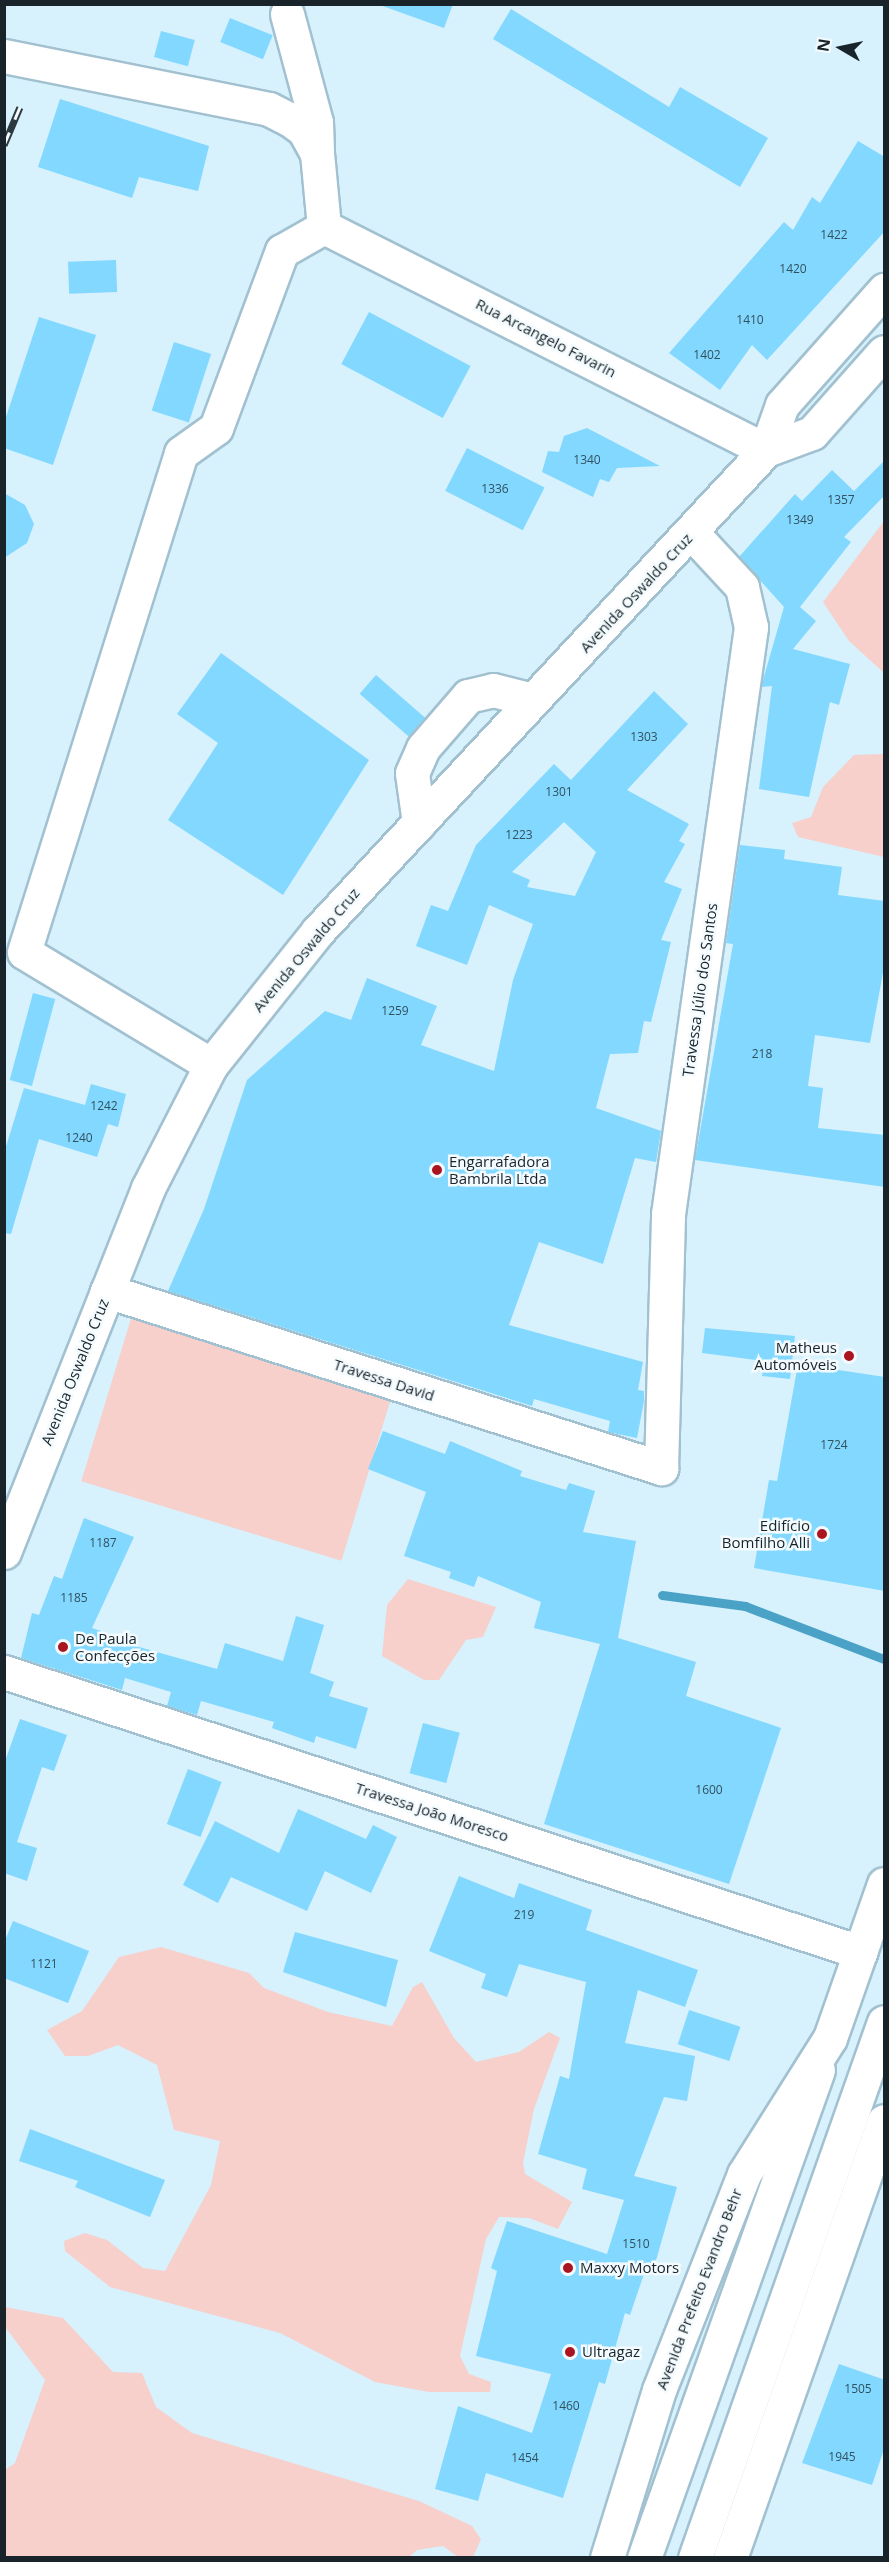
<!DOCTYPE html>
<meta charset="utf-8">
<style>
body{margin:0}
#map{position:relative;width:889px;height:2562px;overflow:hidden;background:#d7f1fd;font-family:"Open Sans",sans-serif}
div>[style]{position:absolute}
[style*='--x']{left:calc(var(--x)*1px);top:calc(var(--y)*1px);width:calc(var(--w)*1px);rotate:calc(var(--a)*1deg)}
.green>*{inset:0;background:#f7d0cc;transform-origin:0 0}
.stream>*{height:9px;margin:-4.5px;padding:0 4.5px;transform-origin:4.5px;border-radius:4.5px;background:#4ba2c7}
.building>*{inset:0;background:#82d8ff;transform-origin:0 0}
.roads{filter:drop-shadow(2px 0 #a2c1d0) drop-shadow(-2px 0 #a2c1d0) drop-shadow(0 2px #a2c1d0) drop-shadow(0 -2px #a2c1d0)}
.minor>*{height:33px;margin:-16.5px;padding:0 16.5px;transform-origin:16.5px;border-radius:16.5px;background:#fff}
.major>*{height:33px;margin:-16.5px;padding:0 16.5px;transform-origin:16.5px;border-radius:16.5px;background:#fff}
.highway>*{height:33px;margin:-16.5px;padding:0 16.5px;transform-origin:16.5px;border-radius:16.5px;background:#fff}
.rail>*{height:7px;margin-top:-3.5px;transform-origin:0;background:repeating-linear-gradient(90deg,#f4fbfe 0 14px,#2c393f 0 28px);box-sizing:border-box;border-block:2px solid #2c393f}
.dots>*{width:16px;height:16px;translate:-50% -50%;box-sizing:border-box;border:3px solid #f4fbfe;border-radius:50%}
span{translate:-50% -50%;white-space:nowrap;text-align:center;line-height:1.15;-webkit-text-stroke:5px #f4fbfe;paint-order:stroke}
.number-label{font-size:12px;color:#32515e}
.number-label span{-webkit-text-stroke-width:0}
.street-label{font-size:15px;color:#182429}
.poi-label{font-size:15px;color:#182429}
.left{translate:0 -50%;text-align:left}
.right{translate:-100% -50%;text-align:right}
.frame{position:absolute;inset:0;border:6px solid #182429;pointer-events:none}
.north{position:absolute;left:811px;top:18px;width:60px;height:60px;-webkit-text-stroke:4px #f4fbfe;paint-order:stroke;rotate:279deg;font-size:16px;font-weight:700;line-height:24px;text-align:center;color:#182429}
.north::after{content:'';display:block;margin:auto;width:21px;height:27px;background:#182429;clip-path:polygon(50% 0,100% 100%,50% 72%,0 100%)}
</style>
<div id="map">
<div class="green">
<div style="clip-path:polygon(884px 521px,884px 673px,849px 641px,823px 602px)"></div>
<div style="clip-path:polygon(884px 754px,884px 857px,798px 837px,792px 823px,811px 817px,823px 787px,854px 755px)"></div>
<div style="left:133px;top:1312px;width:272px;height:177px;rotate:17deg"></div>
<div style="clip-path:polygon(408px 1579px,496px 1607px,483px 1637px,466px 1640px,439px 1680px,424px 1680px,382px 1656px,387px 1605px)"></div>
<div style="clip-path:polygon(161px 1947px,249px 1973px,264px 1988px,328px 2012px,392px 2026px,413px 1987px,422px 1982px,454px 2038px,476px 2062px,519px 2052px,549px 2032px,560px 2038px,534px 2109px,523px 2163px,525px 2174px,572px 2202px,558px 2229px,529px 2218px,499px 2217px,486px 2239px,460px 2356px,469px 2374px,491px 2382px,490px 2392px,429px 2392px,375px 2382px,280px 2333px,110px 2287px,65px 2251px,64px 2241px,85px 2233px,107px 2240px,143px 2268px,165px 2271px,211px 2185px,220px 2141px,174px 2130px,157px 2065px,118px 2045px,88px 2056px,65px 2056px,47px 2030px,82px 2011px,119px 1957px)"></div>
<div style="clip-path:polygon(5px 2307px,63px 2318px,113px 2372px,142px 2373px,156px 2407px,192px 2433px,419px 2501px,472px 2526px,481px 2539px,473px 2557px,458px 2557px,443px 2546px,417px 2550px,408px 2558px,5px 2557px,5px 2470px,15px 2463px,45px 2380px,5px 2327px)"></div>
</div>
<div class="stream">
<div style="--x:662;--y:1595;--w:84;--a:7.5"></div>
<div style="--x:745;--y:1606;--w:149;--a:20.9"></div>
</div>
<div class="building">
<div style="clip-path:polygon(377px 4px,453px 4px,444px 28px)"></div>
<div style="clip-path:polygon(511px 9px,669px 107px,680px 87px,768px 138px,740px 187px,493px 39px)"></div>
<div style="left:230px;top:18px;width:46px;height:26px;rotate:22deg"></div>
<div style="left:161px;top:31px;width:35px;height:27px;rotate:15deg"></div>
<div style="clip-path:polygon(60px 99px,209px 146px,198px 191px,139px 177px,132px 198px,38px 167px)"></div>
<div style="clip-path:polygon(858px 141px,885px 157px,885px 231px,767px 360px,752px 345px,720px 390px,669px 353px,784px 222px,793px 230px,812px 197px,820px 203px)"></div>
<div style="left:116px;top:260px;width:32px;height:48px;rotate:88deg"></div>
<div style="left:369px;top:312px;width:115px;height:59px;rotate:28deg"></div>
<div style="clip-path:polygon(39px 317px,96px 335px,53px 465px,4px 448px,4px 423px)"></div>
<div style="left:174px;top:342px;width:39px;height:72px;rotate:18deg"></div>
<div style="clip-path:polygon(587px 428px,660px 466px,617px 468px,609px 482px,600px 479px,593px 497px,542px 472px,548px 451px,559px 452px,564px 436px)"></div>
<div style="left:467px;top:448px;width:87px;height:48px;rotate:27deg"></div>
<div style="clip-path:polygon(885px 460px,885px 495px,844px 537px,851px 542px,800px 607px,816px 621px,793px 649px,850px 664px,839px 705px,830px 702px,809px 797px,759px 789px,772px 686px,761px 687px,784px 607px,739px 557px,795px 494px,802px 501px,832px 470px,854px 491px)"></div>
<div style="clip-path:polygon(4px 493px,25px 505px,34px 524px,27px 543px,4px 558px)"></div>
<div style="clip-path:polygon(221px 653px,369px 760px,283px 895px,168px 820px,218px 743px,177px 714px)"></div>
<div style="left:376px;top:675px;width:65px;height:25px;rotate:41deg"></div>
<div style="clip-path:polygon(evenodd,654px 691px,688px 724px,627px 790px,689px 824px,679px 841px,685px 844px,664px 882px,682px 889px,661px 940px,671px 942px,651px 1022px,644px 1021px,638px 1053px,610px 1054px,596px 1108px,661px 1131px,656px 1162px,635px 1158px,603px 1264px,539px 1242px,509px 1325px,643px 1362px,638px 1390px,644px 1391px,644px 1401px,637px 1438px,608px 1432px,610px 1421px,534px 1399px,532px 1406px,168px 1291px,204px 1209px,247px 1080px,325px 1011px,351px 1020px,367px 978px,437px 1006px,421px 1045px,494px 1071px,513px 980px,533px 924px,489px 905px,467px 965px,416px 946px,431px 905px,448px 911px,476px 845px,554px 764px,571px 780px,654px 691px,564px 822px,596px 852px,575px 896px,527px 887px,530px 880px,512px 872px,564px 822px)"></div>
<div style="clip-path:polygon(740px 845px,785px 850px,784px 859px,842px 867px,838px 895px,885px 901px,885px 962px,870px 1043px,815px 1035px,808px 1086px,823px 1088px,818px 1128px,885px 1135px,885px 1187px,695px 1160px,733px 944px,726px 943px)"></div>
<div style="left:33px;top:993px;width:23px;height:90px;rotate:15deg"></div>
<div style="clip-path:polygon(91px 1084px,126px 1094px,118px 1127px,108px 1124px,97px 1157px,39px 1139px,11px 1234px,4px 1233px,4px 1153px,24px 1088px,85px 1105px)"></div>
<div style="clip-path:polygon(705px 1328px,795px 1336px,790px 1379px,762px 1376px,764px 1361px,702px 1353px)"></div>
<div style="clip-path:polygon(798px 1364px,885px 1377px,885px 1591px,754px 1568px,769px 1480px,777px 1481px)"></div>
<div style="clip-path:polygon(383px 1431px,445px 1454px,450px 1441px,522px 1471px,520px 1476px,566px 1490px,569px 1483px,595px 1491px,583px 1532px,636px 1541px,618px 1638px,696px 1662px,686px 1696px,781px 1728px,729px 1884px,544px 1824px,600px 1644px,534px 1628px,541px 1602px,478px 1576px,474px 1587px,449px 1578px,451px 1572px,404px 1556px,426px 1492px,368px 1469px)"></div>
<div style="clip-path:polygon(84px 1518px,134px 1537px,92px 1628px,101px 1631px,100px 1636px,217px 1669px,225px 1643px,283px 1661px,296px 1616px,324px 1625px,310px 1673px,334px 1682px,329px 1696px,368px 1708px,356px 1749px,316px 1736px,314px 1743px,272px 1728px,274px 1722px,201px 1701px,197px 1715px,167px 1706px,171px 1692px,125px 1678px,122px 1690px,21px 1658px,32px 1613px,39px 1615px,54px 1576px,62px 1579px)"></div>
<div style="clip-path:polygon(20px 1719px,67px 1735px,54px 1771px,42px 1767px,17px 1842px,37px 1848px,27px 1881px,4px 1873px,4px 1764px)"></div>
<div style="left:423px;top:1723px;width:38px;height:52px;rotate:15deg"></div>
<div style="left:188px;top:1769px;width:36px;height:59px;rotate:21deg"></div>
<div style="clip-path:polygon(298px 1809px,366px 1839px,373px 1825px,397px 1837px,371px 1893px,325px 1871px,307px 1911px,231px 1877px,218px 1903px,183px 1885px,215px 1821px,279px 1853px)"></div>
<div style="clip-path:polygon(459px 1876px,514px 1898px,519px 1883px,592px 1910px,586px 1930px,698px 1970px,685px 2007px,638px 1990px,625px 2043px,695px 2056px,687px 2101px,664px 2097px,634px 2176px,677px 2187px,655px 2264px,648px 2262px,630px 2315px,625px 2313px,605px 2384px,599px 2382px,563px 2498px,486px 2473px,478px 2501px,435px 2489px,458px 2406px,532px 2433px,551px 2374px,476px 2356px,497px 2271px,491px 2268px,507px 2221px,607px 2254px,624px 2200px,582px 2189px,587px 2169px,538px 2154px,560px 2076px,569px 2079px,586px 1982px,519px 1964px,507px 1997px,481px 1988px,486px 1974px,429px 1951px)"></div>
<div style="clip-path:polygon(13px 1921px,89px 1951px,68px 2003px,4px 1978px,4px 1943px)"></div>
<div style="clip-path:polygon(295px 1932px,398px 1960px,386px 2007px,283px 1972px)"></div>
<div style="left:689px;top:2010px;width:54px;height:36px;rotate:18deg"></div>
<div style="clip-path:polygon(30px 2129px,165px 2180px,150px 2217px,75px 2187px,78px 2181px,19px 2161px)"></div>
<div style="clip-path:polygon(839px 2364px,885px 2380px,885px 2446px,872px 2485px,802px 2463px)"></div>
</div>
<div class="roads">
<div class="minor">
<div style="--x:287;--y:14;--w:112;--a:75"></div>
<div style="--x:316;--y:122;--w:30;--a:88"></div>
<div style="--x:4;--y:56;--w:270;--a:11.3"></div>
<div style="--x:269;--y:109;--w:22;--a:27"></div>
<div style="--x:289;--y:119;--w:19;--a:36"></div>
<div style="--x:304;--y:130;--w:26;--a:61"></div>
<div style="--x:317;--y:153;--w:74;--a:84.6"></div>
<div style="--x:324;--y:227;--w:495;--a:26.8"></div>
<div style="--x:766;--y:450;--w:49;--a:-20.3"></div>
<div style="--x:812;--y:433;--w:108;--a:-48.4"></div>
<div style="--x:419;--y:823;--w:50;--a:-98"></div>
<div style="--x:412;--y:773;--w:27;--a:-66"></div>
<div style="--x:423;--y:748;--w:69;--a:-49.1"></div>
<div style="--x:468;--y:696;--w:26;--a:-13"></div>
<div style="--x:493;--y:690;--w:41;--a:14"></div>
<div style="--x:211;--y:1065;--w:218;--a:-148.9"></div>
<div style="--x:24;--y:952;--w:523;--a:-72.53"></div>
<div style="--x:181;--y:453;--w:43;--a:-35.5"></div>
<div style="--x:216;--y:428;--w:189;--a:-69.6"></div>
<div style="--x:282;--y:251;--w:48;--a:-29.7"></div>
<div style="--x:107;--y:1291;--w:582;--a:17.72"></div>
<div style="--x:661;--y:1468;--w:254;--a:-88.4"></div>
<div style="--x:668;--y:1214;--w:593;--a:-81.95"></div>
<div style="--x:751;--y:627;--w:41;--a:-102.7"></div>
<div style="--x:742;--y:587;--w:74;--a:-132.8"></div>
<div style="--x:4;--y:1552;--w:391;--a:-68.4"></div>
<div style="--x:148;--y:1188;--w:138;--a:-62.9"></div>
<div style="--x:211;--y:1065;--w:171;--a:-51.4"></div>
<div style="--x:318;--y:931;--w:657;--a:-47.03"></div>
<div style="--x:766;--y:450;--w:48;--a:-70.4"></div>
<div style="--x:782;--y:405;--w:154;--a:-48.4"></div>
<div style="--x:4;--y:1672;--w:901;--a:18.11"></div>
</div>
<div class="major">
<div style="--x:644;--y:2558;--w:518;--a:-70.38"></div>
<div style="--x:695;--y:2558;--w:568;--a:-70.58"></div>
</div>
<div class="highway">
<div style="--x:607;--y:2558;--w:176;--a:-72.8"></div>
<div style="--x:659;--y:2390;--w:232;--a:-68.5"></div>
<div style="--x:744;--y:2174;--w:161;--a:-57.7"></div>
<div style="--x:830;--y:2038;--w:163;--a:-70.7"></div>
<div style="--x:730;--y:2558;--w:463;--a:-70.6"></div>
</div>
</div>
<div class="rail">
<div style="--x:4;--y:145;--w:41;--a:-67.2"></div>
</div>
<div class="dots">
<div style="left:437px;top:1170px;background:#aa1520"></div>
<div style="left:849px;top:1356px;background:#aa1520"></div>
<div style="left:822px;top:1534px;background:#aa1520"></div>
<div style="left:63px;top:1647px;background:#aa1520"></div>
<div style="left:568px;top:2268px;background:#aa1520"></div>
<div style="left:570px;top:2352px;background:#aa1520"></div>
</div>
<div class="number-label">
<span style="left:834px;top:235px">1422</span>
<span style="left:793px;top:269px">1420</span>
<span style="left:750px;top:320px">1410</span>
<span style="left:707px;top:355px">1402</span>
<span style="left:587px;top:460px">1340</span>
<span style="left:495px;top:489px">1336</span>
<span style="left:841px;top:500px">1357</span>
<span style="left:800px;top:520px">1349</span>
<span style="left:644px;top:737px">1303</span>
<span style="left:559px;top:792px">1301</span>
<span style="left:519px;top:835px">1223</span>
<span style="left:395px;top:1011px">1259</span>
<span style="left:762px;top:1054px">218</span>
<span style="left:104px;top:1106px">1242</span>
<span style="left:79px;top:1138px">1240</span>
<span style="left:834px;top:1445px">1724</span>
<span style="left:103px;top:1543px">1187</span>
<span style="left:74px;top:1598px">1185</span>
<span style="left:709px;top:1790px">1600</span>
<span style="left:524px;top:1915px">219</span>
<span style="left:44px;top:1964px">1121</span>
<span style="left:636px;top:2244px">1510</span>
<span style="left:858px;top:2389px">1505</span>
<span style="left:566px;top:2406px">1460</span>
<span style="left:842px;top:2457px">1945</span>
<span style="left:525px;top:2458px">1454</span>
</div>
<div class="street-label">
<span style="left:546px;top:338px;rotate:27deg">Rua Arcangelo Favarin</span>
<span style="left:636px;top:593px;rotate:-47deg">Avenida Oswaldo Cruz</span>
<span style="left:306px;top:950px;rotate:-50deg">Avenida Oswaldo Cruz</span>
<span style="left:700px;top:990px;rotate:-82deg">Travessa Júlio dos Santos</span>
<span style="left:75px;top:1372px;rotate:-68deg">Avenida Oswaldo Cruz</span>
<span style="left:384px;top:1380px;rotate:18deg">Travessa David</span>
<span style="left:432px;top:1812px;rotate:18deg">Travessa João Moresco</span>
<span style="left:699px;top:2289px;rotate:-69deg">Avenida Prefeito Evandro Behr</span>
</div>
<div class="poi-label">
<span class="left" style="left:449px;top:1170px">Engarrafadora<br>Bambrila Ltda</span>
<span class="right" style="left:837px;top:1356px">Matheus<br>Automóveis</span>
<span class="right" style="left:810px;top:1534px">Edifício<br>Bomfilho Alli</span>
<span class="left" style="left:75px;top:1647px">De Paula<br>Confecções</span>
<span class="left" style="left:580px;top:2268px">Maxxy Motors</span>
<span class="left" style="left:582px;top:2352px">Ultragaz</span>
</div>
<div class="frame"></div>
<div class="north">N</div>
</div>
